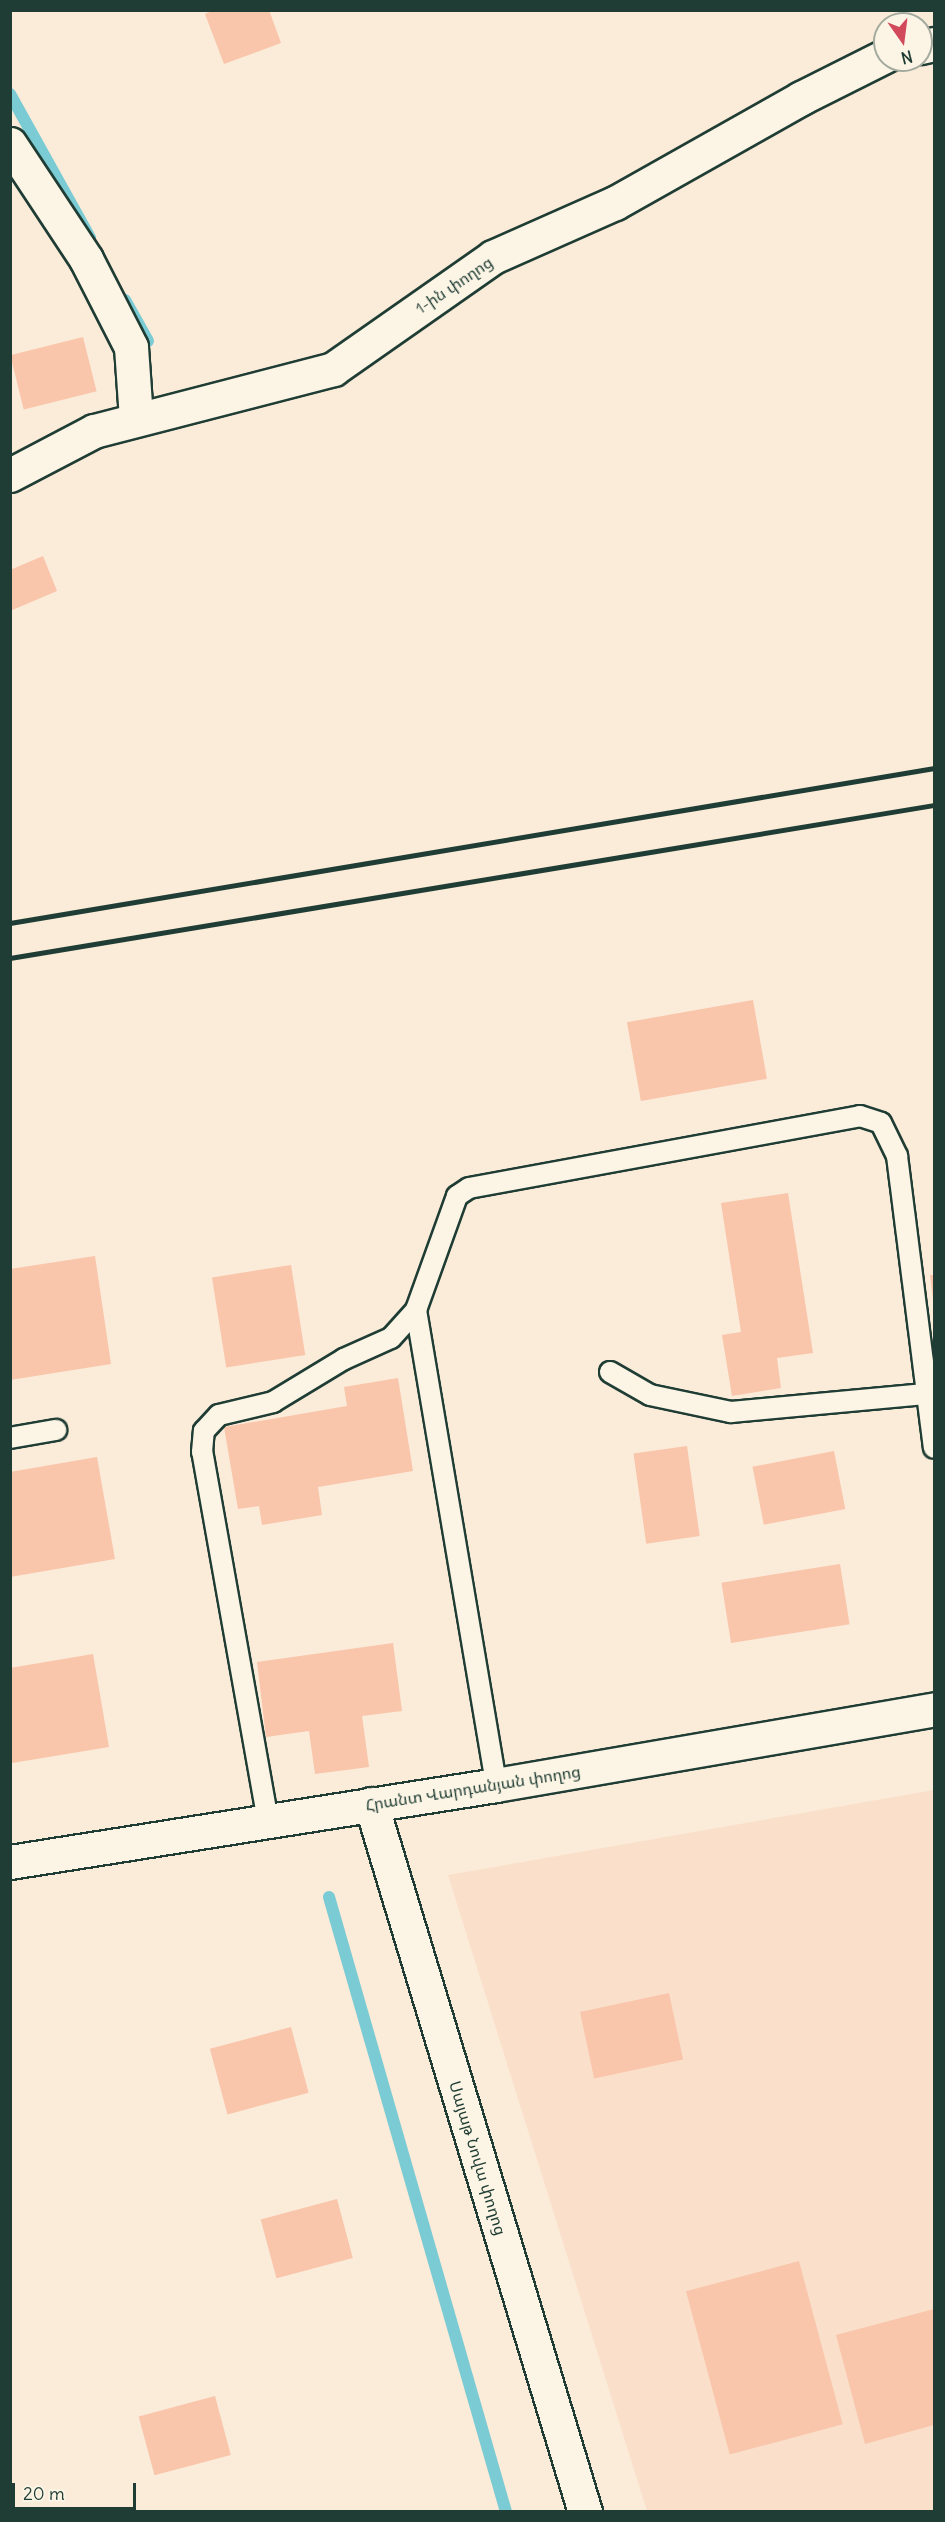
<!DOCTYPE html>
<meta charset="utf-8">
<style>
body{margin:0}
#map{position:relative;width:945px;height:2522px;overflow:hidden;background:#fbebd9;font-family:Delius,"Noto Sans Armenian",sans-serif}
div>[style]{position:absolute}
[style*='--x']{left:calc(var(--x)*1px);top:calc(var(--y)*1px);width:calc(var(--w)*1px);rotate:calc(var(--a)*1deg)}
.built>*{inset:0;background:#fae0cb}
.stream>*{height:12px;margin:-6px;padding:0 6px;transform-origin:6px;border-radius:6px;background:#7acbd3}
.building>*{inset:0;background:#f9c5ab;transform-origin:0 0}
.roads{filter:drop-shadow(2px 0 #1f3d34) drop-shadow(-2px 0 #1f3d34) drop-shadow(0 2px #1f3d34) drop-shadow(0 -2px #1f3d34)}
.service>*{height:20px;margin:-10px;padding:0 10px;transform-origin:10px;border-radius:10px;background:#fcf5e5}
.minor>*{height:33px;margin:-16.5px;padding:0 16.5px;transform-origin:16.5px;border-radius:16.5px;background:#fcf5e5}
.secondary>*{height:33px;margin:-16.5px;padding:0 16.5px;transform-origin:16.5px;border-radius:16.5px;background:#fcf5e5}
.rail>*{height:4.5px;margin:-2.25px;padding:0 2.25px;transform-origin:2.25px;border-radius:2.25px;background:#1f3d34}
span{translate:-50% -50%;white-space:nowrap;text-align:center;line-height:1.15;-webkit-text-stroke:4.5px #fcf5e5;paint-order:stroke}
.street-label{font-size:16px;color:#1f3d34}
.frame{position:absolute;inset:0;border:12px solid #1f3d34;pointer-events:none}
.north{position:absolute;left:873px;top:12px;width:60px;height:60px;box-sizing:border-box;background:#fcf5e5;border:2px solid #a4ab9e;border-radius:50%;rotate:166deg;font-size:16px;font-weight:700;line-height:24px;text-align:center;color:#1f3d34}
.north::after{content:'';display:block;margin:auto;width:21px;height:27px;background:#d1495b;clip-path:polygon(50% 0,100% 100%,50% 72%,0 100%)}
.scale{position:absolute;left:12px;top:2483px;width:124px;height:27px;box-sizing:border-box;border:3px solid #1f3d34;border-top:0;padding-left:8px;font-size:18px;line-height:21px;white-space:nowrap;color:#1f3d34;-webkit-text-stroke:4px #fcf5e5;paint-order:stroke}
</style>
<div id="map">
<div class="built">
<div style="clip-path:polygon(934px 1790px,934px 2511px,647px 2511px,448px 1875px)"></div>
</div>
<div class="stream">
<div style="--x:10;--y:94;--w:165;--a:60.9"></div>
<div style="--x:125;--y:300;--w:47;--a:60.7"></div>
<div style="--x:329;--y:1897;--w:640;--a:73.94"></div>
</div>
<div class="building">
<div style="clip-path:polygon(214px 10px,269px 10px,281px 43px,224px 64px,205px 14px)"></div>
<div style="left:83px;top:337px;width:56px;height:75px;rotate:76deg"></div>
<div style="clip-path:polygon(43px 556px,57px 591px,10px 611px,10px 570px)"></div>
<div style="left:753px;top:1000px;width:80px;height:128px;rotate:80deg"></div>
<div style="clip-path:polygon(788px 1193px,813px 1353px,777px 1358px,781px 1388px,732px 1396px,722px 1335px,741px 1332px,721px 1203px)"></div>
<div style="clip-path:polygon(95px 1256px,111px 1364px,10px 1380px,10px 1269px)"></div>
<div style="left:291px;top:1265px;width:91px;height:80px;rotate:81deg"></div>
<div style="clip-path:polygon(930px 1275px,934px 1275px,934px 1299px,933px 1299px)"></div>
<div style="clip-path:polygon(398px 1378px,413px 1471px,318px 1487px,322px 1515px,262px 1525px,259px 1506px,238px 1509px,224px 1427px,347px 1406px,344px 1387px)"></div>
<div style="left:687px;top:1446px;width:91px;height:54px;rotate:82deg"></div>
<div style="left:834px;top:1451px;width:59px;height:83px;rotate:79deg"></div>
<div style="clip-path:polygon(97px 1457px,115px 1559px,10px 1577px,10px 1472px)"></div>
<div style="left:840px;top:1564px;width:61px;height:120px;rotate:81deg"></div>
<div style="clip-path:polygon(393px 1643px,402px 1711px,362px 1716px,369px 1767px,315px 1774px,309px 1731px,266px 1737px,257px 1662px)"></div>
<div style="clip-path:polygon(93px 1654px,109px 1747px,12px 1763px,10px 1668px)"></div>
<div style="left:669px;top:1993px;width:68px;height:91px;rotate:78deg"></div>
<div style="left:291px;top:2027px;width:68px;height:84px;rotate:75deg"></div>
<div style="left:337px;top:2199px;width:61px;height:79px;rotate:75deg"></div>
<div style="left:799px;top:2261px;width:169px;height:117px;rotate:75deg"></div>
<div style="clip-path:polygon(934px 2309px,934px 2425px,865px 2444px,836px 2335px)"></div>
<div style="left:215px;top:2396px;width:61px;height:79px;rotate:75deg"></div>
</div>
<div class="roads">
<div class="service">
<div style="--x:416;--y:1310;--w:482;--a:80.4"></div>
<div style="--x:610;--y:1372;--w:46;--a:29.9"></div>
<div style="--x:650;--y:1395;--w:83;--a:11.9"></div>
<div style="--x:731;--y:1412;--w:195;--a:-5.3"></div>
<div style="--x:10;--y:1438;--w:47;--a:-9.9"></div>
<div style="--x:268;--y:1821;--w:375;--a:-100.1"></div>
<div style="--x:202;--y:1452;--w:21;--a:-85"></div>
<div style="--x:204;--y:1431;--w:22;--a:-47"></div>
<div style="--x:219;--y:1415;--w:56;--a:-13.5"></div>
<div style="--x:273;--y:1402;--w:83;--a:-31.2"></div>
<div style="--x:344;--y:1359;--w:51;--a:-24.1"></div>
<div style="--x:391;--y:1338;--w:38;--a:-48"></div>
<div style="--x:416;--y:1310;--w:121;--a:-70.2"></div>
<div style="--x:457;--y:1196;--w:14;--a:-34"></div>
<div style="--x:469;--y:1188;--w:398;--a:-10.4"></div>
<div style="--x:860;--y:1116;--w:22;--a:18"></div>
<div style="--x:881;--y:1123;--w:37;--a:64"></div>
<div style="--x:897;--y:1156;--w:294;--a:82.8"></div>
</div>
<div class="minor">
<div style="--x:921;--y:47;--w:13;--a:-13"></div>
<div style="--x:10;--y:144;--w:138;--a:56.5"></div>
<div style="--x:86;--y:259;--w:99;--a:62.9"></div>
<div style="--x:131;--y:347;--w:71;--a:86"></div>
<div style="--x:10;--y:475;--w:95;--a:-27.6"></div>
<div style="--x:94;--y:431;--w:247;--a:-14.5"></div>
<div style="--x:333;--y:369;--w:195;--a:-35"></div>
<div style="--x:493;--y:257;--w:133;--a:-23.9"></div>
<div style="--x:615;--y:203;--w:214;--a:-29.4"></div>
<div style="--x:801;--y:98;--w:94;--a:-26.6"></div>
</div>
<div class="secondary">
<div style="--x:371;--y:1804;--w:740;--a:73.18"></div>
<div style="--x:10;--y:1862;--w:492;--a:-9"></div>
<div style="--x:496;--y:1785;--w:445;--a:-9.8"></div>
</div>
</div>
<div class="rail">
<div style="--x:10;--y:923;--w:937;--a:-9.52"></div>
<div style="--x:10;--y:958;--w:937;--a:-9.4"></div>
</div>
<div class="street-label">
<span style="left:454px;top:285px;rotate:-34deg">1-ին փողոց</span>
<span style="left:473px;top:1788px;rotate:-9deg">Հրանտ Վարդանյան փողոց</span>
<span style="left:478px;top:2158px;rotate:73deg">Սայաթ Նովա փողոց</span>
</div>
<div class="frame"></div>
<div class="north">N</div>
<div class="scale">20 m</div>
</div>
